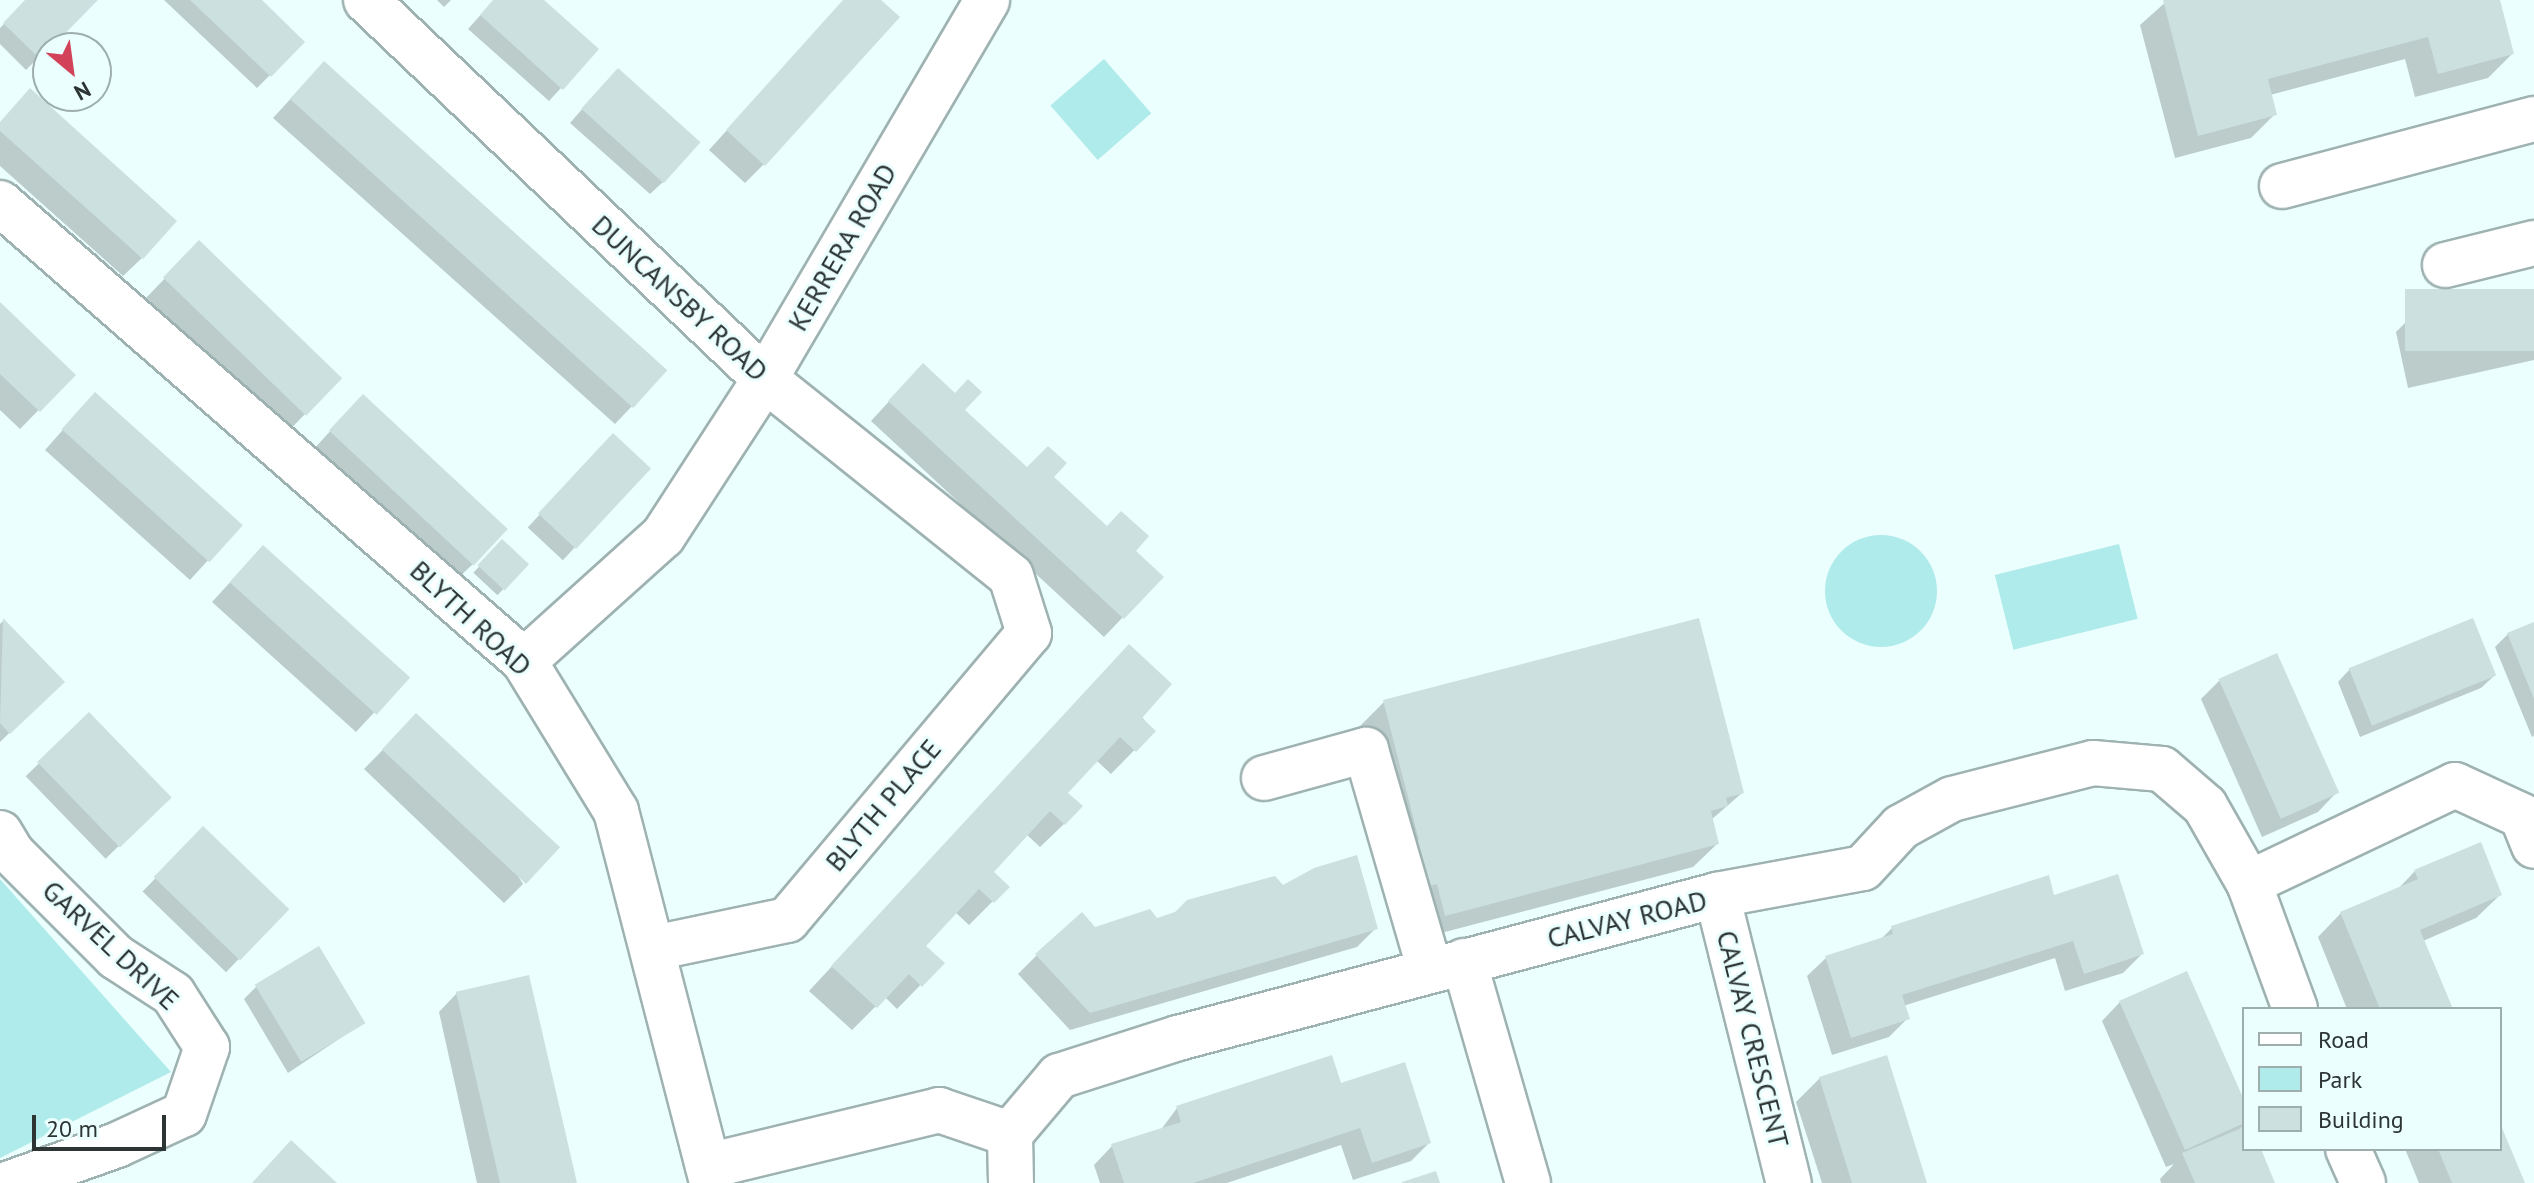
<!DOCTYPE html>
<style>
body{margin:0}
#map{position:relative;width:2534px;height:1183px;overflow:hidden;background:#eafffe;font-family:"PT Sans",sans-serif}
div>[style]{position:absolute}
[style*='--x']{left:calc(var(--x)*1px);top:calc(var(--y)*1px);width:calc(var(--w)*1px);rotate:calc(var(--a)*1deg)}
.green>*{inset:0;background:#afebea;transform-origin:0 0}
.round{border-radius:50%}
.shadow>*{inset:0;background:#0003;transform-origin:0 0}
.building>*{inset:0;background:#cce0e0;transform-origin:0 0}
.roads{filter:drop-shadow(2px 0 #9fb2b2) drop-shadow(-2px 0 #9fb2b2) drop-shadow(0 2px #9fb2b2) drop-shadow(0 -2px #9fb2b2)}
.minor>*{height:44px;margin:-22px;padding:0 22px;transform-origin:22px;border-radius:22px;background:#fff}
span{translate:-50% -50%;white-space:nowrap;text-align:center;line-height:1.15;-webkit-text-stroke:6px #eafffe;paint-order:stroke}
.street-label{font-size:28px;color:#2d3434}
.legend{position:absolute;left:2242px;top:1007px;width:260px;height:144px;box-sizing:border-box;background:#eafffe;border:2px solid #9eaead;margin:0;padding:10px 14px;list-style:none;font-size:24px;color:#2d3434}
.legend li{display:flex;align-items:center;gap:16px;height:40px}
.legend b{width:40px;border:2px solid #9eaead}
.north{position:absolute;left:32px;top:32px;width:80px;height:80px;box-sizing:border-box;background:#eafffe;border:2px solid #9eaead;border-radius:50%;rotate:151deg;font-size:22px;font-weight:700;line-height:32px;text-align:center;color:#2d3434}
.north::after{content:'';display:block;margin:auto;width:28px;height:36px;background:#d24259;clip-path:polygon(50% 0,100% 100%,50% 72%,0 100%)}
.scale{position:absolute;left:32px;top:1115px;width:134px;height:36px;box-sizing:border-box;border:4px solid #2d3434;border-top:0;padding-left:10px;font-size:24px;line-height:28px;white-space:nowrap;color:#2d3434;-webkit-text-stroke:6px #eafffe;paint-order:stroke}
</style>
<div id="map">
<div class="green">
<div style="left:1104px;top:59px;width:72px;height:71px;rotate:49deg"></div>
<div class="round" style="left:1825px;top:535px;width:112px;height:112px"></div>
<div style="left:2119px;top:544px;width:77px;height:128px;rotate:76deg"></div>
<div style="clip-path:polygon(0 879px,171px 1072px,0 1158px)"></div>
</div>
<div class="shadow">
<div style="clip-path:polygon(28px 0,95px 0,26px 70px,0 44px,0 28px)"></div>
<div style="clip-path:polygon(164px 0,259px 0,303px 42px,257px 88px)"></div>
<div style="clip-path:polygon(437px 0,451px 0,444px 7px)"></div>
<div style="clip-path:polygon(494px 0,541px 0,561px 88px,549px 101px,468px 29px)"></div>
<div style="clip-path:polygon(844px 0,878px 0,764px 164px,745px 183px,709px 150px)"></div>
<div style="clip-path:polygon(2168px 0,2498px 0,2512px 54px,2488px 78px,2415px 97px,2405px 59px,2270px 95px,2275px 114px,2251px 138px,2175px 158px,2140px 25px)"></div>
<div style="clip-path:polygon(306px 82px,633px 405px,615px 424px,273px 118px)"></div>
<div style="clip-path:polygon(605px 83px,663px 182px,650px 194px,570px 123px)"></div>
<div style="clip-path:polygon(0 122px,142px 258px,123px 276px,0 166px)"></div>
<div style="left:199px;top:243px;width:195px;height:76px;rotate:44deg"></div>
<div style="clip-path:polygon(2534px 291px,2534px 360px,2408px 388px,2396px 332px,2409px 319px)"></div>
<div style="clip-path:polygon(0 305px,73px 375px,20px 429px,0 410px)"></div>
<div style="clip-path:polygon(904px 385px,963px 410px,1027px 470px,1051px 477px,1161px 577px,1104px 637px,871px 421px)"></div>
<div style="clip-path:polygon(77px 414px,241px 524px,190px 580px,45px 450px)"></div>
<div style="clip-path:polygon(345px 415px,473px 564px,454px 582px,312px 451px)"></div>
<div style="left:613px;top:436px;width:48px;height:125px;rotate:43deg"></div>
<div style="left:502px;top:542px;width:33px;height:42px;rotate:43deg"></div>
<div style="clip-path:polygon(245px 566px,407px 677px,356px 732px,212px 602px)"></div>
<div style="clip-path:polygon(3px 621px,62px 682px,0 742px,0 624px)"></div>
<div style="clip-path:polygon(2534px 624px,2534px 736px,2532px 737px,2495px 647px,2508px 634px)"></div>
<div style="clip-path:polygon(2350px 669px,2494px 676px,2481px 688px,2360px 737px,2338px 682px)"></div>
<div style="clip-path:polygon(1106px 671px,1153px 731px,1111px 774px,1096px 760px,1065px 793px,1064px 824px,1040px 847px,1026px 834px,991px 872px,1007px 887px,969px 925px,955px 912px,923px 946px,942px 963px,897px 1009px,885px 997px,852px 1030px,809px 991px)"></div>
<div style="clip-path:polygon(2220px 680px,2336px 793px,2318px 812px,2262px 837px,2201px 699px)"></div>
<div style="clip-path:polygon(1384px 702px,1742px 793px,1711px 820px,1717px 844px,1693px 867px,1422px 938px,1360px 726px)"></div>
<div style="left:89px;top:715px;width:115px;height:88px;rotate:46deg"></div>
<div style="clip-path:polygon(416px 716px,523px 884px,504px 903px,364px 769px)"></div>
<div style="left:203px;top:829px;width:116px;height:87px;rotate:44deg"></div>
<div style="clip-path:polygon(2415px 871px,2500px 895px,2476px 918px,2423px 941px,2451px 1009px,2347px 1009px,2318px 937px,2341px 913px,2396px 891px)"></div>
<div style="clip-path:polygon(2053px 897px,2142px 954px,2123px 973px,2065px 991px,2055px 958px,1903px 1006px,1907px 1019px,1889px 1037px,1832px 1055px,1807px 976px,1826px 958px,1879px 941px,1892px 928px)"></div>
<div style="clip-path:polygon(1157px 920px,1376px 928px,1357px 947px,1070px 1030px,1018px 974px,1037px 955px,1095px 929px)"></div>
<div style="clip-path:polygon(257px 986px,363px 1023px,288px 1073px,244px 999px)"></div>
<div style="clip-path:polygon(457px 993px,574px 1183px,477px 1183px,439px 1012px)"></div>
<div style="clip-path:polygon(2120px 1002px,2244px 1105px,2244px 1125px,2238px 1131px,2244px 1129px,2244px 1149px,2259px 1149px,2273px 1183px,2161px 1183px,2160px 1179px,2174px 1164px,2166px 1167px,2102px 1021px)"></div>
<div style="clip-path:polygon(1820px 1078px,1925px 1183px,1822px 1183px,1796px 1102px)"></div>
<div style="clip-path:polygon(1340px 1085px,1429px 1143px,1411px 1161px,1353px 1180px,1341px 1145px,1227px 1183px,1100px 1183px,1094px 1165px,1112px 1146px,1160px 1131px,1177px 1108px)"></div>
<div style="clip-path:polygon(2500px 1128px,2523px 1183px,2419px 1183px,2405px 1149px,2500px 1149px)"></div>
</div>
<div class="building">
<div style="clip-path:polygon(25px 0,98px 0,40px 59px,3px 23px)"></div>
<div style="clip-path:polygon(190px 0,262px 0,305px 42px,271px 77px)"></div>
<div style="clip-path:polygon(493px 0,544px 0,599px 49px,563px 90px,480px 15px)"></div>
<div style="clip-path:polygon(843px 0,881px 0,900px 17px,765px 166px,726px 130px)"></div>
<div style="clip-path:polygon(2163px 0,2500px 0,2514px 54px,2438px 74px,2428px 37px,2268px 79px,2277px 115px,2198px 136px)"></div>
<div style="left:324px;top:61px;width:462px;height:51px;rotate:42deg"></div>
<div style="left:618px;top:68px;width:111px;height:55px;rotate:42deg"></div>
<div style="clip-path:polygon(30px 88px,177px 221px,143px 259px,0 131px,0 122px)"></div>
<div style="left:199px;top:240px;width:199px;height:52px;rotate:44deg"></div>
<div style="left:2534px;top:289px;width:62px;height:129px;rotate:90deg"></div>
<div style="clip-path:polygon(0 302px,76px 375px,40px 412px,0 374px)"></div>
<div style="clip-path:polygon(923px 363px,955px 393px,968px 379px,982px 392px,965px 410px,1027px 467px,1048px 446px,1067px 463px,1054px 477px,1107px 526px,1121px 511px,1149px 536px,1136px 551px,1164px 577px,1124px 619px,888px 401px)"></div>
<div style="left:95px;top:392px;width:199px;height:50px;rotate:42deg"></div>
<div style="left:363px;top:394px;width:198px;height:50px;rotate:43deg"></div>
<div style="left:613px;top:433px;width:52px;height:110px;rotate:43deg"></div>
<div style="left:502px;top:539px;width:37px;height:36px;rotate:43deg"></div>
<div style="left:263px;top:545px;width:198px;height:50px;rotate:42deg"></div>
<div style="clip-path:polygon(3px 618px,65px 682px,10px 734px,0 723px)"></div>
<div style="clip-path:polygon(1699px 618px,1744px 793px,1726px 798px,1728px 806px,1711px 811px,1719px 844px,1445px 916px,1437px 884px,1419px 889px,1407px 843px,1419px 840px,1383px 700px)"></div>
<div style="left:2473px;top:618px;width:62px;height:134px;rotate:68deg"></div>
<div style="clip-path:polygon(2534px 622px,2534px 699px,2507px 633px)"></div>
<div style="clip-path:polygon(1129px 644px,1172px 684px,1142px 718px,1156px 731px,1136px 752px,1120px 737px,1068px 793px,1083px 806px,1065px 825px,1050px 811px,994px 872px,1010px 887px,994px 903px,979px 889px,926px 946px,945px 963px,922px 987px,909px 974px,877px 1008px,831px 966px)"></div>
<div style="left:2277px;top:653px;width:153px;height:64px;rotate:66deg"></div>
<div style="left:89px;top:712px;width:119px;height:72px;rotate:46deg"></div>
<div style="left:416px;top:713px;width:197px;height:50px;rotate:43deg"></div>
<div style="left:203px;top:826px;width:120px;height:71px;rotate:44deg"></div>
<div style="clip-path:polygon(2481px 842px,2502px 895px,2420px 930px,2453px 1009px,2380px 1009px,2340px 912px,2418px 879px,2414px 870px)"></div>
<div style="clip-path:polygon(1357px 855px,1378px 929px,1090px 1013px,1035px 954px,1082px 912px,1095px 927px,1150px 909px,1157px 918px,1175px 912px,1187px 900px,1275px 876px,1283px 885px,1314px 868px)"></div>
<div style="clip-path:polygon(2118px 874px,2144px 954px,2084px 974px,2073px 941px,1902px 995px,1910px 1019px,1851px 1038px,1825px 956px,1893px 934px,1891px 926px,2049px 875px,2054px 895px)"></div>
<div style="left:319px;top:946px;width:90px;height:75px;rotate:59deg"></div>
<div style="clip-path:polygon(2187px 971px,2244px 1100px,2244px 1123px,2185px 1150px,2119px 1001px)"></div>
<div style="left:529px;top:975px;width:213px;height:75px;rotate:77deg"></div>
<div style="clip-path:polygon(1332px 1055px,1341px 1083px,1405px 1062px,1431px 1143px,1372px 1163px,1360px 1128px,1193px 1183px,1124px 1183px,1111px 1144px,1181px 1122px,1176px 1106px)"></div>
<div style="clip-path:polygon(1887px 1055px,1927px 1183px,1852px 1183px,1819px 1077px)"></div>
<div style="clip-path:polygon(2500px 1123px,2525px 1183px,2452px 1183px,2438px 1149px,2500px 1149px)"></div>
<div style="clip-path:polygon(2244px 1127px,2244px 1149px,2261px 1149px,2275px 1183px,2195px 1183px,2182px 1153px)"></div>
<div style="clip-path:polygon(291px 1140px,337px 1183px,252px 1183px)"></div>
<div style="clip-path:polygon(1436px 1171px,1440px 1183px,1402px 1183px,1402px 1182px)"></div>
</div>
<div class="roads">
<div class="minor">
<div style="--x:366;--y:0;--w:550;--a:43.53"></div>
<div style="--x:765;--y:379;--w:315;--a:38.7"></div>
<div style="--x:1011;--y:576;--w:60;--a:72.5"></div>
<div style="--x:1029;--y:633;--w:375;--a:130.1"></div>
<div style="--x:787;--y:920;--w:136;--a:168.1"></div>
<div style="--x:2282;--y:186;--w:261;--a:-14.9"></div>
<div style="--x:0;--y:203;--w:696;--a:41.15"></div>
<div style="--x:524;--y:661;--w:176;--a:58.5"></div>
<div style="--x:616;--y:811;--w:384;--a:75.5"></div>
<div style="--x:2445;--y:265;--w:92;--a:-13.9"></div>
<div style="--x:524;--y:661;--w:187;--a:-42"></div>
<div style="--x:663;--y:536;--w:187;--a:-57"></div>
<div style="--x:765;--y:379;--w:439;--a:-59.6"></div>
<div style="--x:1264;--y:778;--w:106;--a:-15.4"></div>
<div style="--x:1366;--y:750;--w:229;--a:73.8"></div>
<div style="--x:0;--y:833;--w:23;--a:59"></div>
<div style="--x:12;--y:853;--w:147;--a:45"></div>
<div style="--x:116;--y:957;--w:68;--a:33"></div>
<div style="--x:173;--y:994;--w:63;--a:57.3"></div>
<div style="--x:207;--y:1047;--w:71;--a:108.9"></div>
<div style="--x:184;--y:1114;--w:74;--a:155.2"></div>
<div style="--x:117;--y:1145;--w:114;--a:160.4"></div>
<div style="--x:2249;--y:883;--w:228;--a:-25.4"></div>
<div style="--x:2455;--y:785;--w:74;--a:24.8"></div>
<div style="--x:2522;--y:816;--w:32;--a:68"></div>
<div style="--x:1717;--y:895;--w:297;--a:76"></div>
<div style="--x:1464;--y:961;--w:231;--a:73.9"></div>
<div style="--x:2348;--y:1149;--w:37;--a:66"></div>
<div style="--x:708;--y:1166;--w:238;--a:-13.6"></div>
<div style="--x:939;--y:1110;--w:75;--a:18.7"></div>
<div style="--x:1011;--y:1183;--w:49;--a:-91.2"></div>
<div style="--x:1010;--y:1134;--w:76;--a:-49.8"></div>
<div style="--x:1059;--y:1076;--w:125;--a:-17.7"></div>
<div style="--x:1178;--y:1038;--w:558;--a:-14.86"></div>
<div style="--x:1717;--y:895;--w:148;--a:-10.5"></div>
<div style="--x:1863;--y:868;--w:56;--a:-47.2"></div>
<div style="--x:1901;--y:827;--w:58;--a:-28.8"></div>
<div style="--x:1952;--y:799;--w:146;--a:-14.3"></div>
<div style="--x:2093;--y:763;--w:69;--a:5"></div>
<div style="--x:2162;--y:769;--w:57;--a:40.7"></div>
<div style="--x:2205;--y:806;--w:89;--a:60.3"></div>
<div style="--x:2249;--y:883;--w:134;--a:69.9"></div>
</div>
</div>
<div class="street-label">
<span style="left:842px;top:247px;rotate:-60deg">KERRERA ROAD</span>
<span style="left:680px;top:298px;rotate:43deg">DUNCANSBY ROAD</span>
<span style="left:471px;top:618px;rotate:43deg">BLYTH ROAD</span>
<span style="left:883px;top:805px;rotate:-50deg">BLYTH PLACE</span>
<span style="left:1627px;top:919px;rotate:-14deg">CALVAY ROAD</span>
<span style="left:111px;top:945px;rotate:43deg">GARVEL DRIVE</span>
<span style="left:1753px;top:1039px;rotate:76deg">CALVAY CRESCENT</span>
</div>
<ul class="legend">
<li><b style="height:10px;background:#fff"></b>Road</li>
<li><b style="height:22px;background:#afebea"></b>Park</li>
<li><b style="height:22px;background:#cce0e0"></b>Building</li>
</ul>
<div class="north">N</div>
<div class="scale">20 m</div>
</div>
